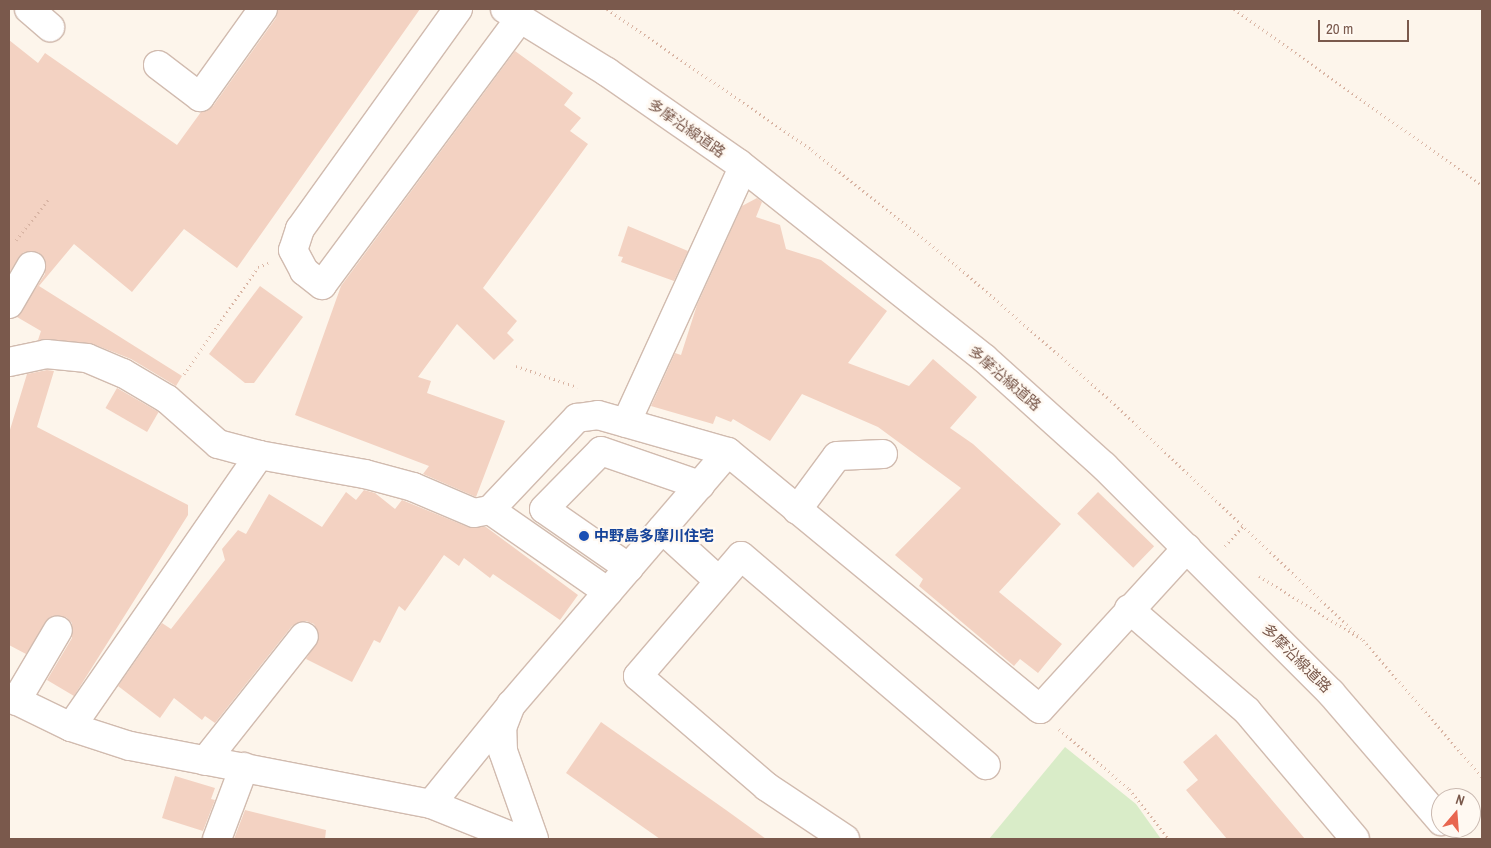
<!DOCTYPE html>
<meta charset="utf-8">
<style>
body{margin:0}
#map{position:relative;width:1491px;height:848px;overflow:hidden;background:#fdf5eb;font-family:"Archivo Narrow","Noto Sans JP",sans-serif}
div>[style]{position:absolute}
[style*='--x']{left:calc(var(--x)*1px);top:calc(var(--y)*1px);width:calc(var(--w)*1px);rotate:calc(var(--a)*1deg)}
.green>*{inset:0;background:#d9ecc8}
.building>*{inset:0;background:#f3d2c2;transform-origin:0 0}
.path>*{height:3px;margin-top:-1.5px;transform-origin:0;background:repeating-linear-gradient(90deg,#d9b5a4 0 1px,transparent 0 5px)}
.roads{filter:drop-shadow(1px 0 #d1bbaf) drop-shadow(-1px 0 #d1bbaf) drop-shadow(0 1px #d1bbaf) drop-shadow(0 -1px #d1bbaf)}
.minor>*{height:28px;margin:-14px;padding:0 14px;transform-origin:14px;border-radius:14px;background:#fff}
.dots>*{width:14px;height:14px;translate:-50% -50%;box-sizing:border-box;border:2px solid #fff9f2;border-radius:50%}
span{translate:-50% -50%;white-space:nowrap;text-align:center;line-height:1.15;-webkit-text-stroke:4.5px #fff9f2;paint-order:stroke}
.street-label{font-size:15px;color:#7a594c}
.transit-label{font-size:15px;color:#164399;font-weight:700}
.left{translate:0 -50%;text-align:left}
.frame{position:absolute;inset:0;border:10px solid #7a594c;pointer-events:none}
.north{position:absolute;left:1431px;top:788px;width:50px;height:50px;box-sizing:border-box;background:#fff9f2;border:1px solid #cab9b0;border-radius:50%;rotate:18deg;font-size:14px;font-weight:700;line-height:20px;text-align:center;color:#7a594c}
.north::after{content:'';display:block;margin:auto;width:18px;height:22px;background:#e8664f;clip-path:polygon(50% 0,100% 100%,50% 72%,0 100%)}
.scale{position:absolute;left:1318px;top:20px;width:91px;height:22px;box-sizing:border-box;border:2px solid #7a594c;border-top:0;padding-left:6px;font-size:15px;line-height:18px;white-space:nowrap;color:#7a594c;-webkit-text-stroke:4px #fff9f2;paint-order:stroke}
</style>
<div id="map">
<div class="green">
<div style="clip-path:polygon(1065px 747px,1136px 804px,1161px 839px,989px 839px)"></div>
</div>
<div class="building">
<div style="clip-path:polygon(278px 9px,420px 9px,237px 268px,184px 229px,132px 292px,74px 244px,39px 286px,182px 376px,176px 386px,131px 359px,93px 344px,38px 340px,41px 331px,17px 317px,45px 274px,45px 259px,38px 252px,24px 252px,9px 273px,9px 40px,38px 63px,45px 53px,177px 145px,201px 112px,213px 106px,276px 18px)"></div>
<div style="clip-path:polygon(515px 51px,573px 93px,564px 105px,581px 118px,570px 131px,588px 144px,483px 288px,517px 321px,507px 333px,514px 340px,494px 360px,457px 324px,418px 377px,431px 381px,427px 393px,505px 421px,476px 497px,423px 474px,429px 466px,295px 415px,341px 286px)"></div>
<div style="clip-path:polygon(757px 198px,762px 202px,756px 217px,780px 225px,786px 249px,821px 260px,887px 311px,848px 363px,909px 386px,933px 359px,977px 397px,950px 428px,973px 444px,1061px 524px,999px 592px,1062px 644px,1038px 673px,1020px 659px,1014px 666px,919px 586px,923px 579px,895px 555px,961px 488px,878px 427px,802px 394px,770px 441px,733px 419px,731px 422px,716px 416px,713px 424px,651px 406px,675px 353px,681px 355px,697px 305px,742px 206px)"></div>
<div style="clip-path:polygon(628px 226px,688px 251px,674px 281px,621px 262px,623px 257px,618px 256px)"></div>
<div style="clip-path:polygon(260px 286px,303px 317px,254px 383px,245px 383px,209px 354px)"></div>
<div style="clip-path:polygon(47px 370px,54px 371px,37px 427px,188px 505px,188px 515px,74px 696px,47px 680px,72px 638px,72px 623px,66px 617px,50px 617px,26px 654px,9px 645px,9px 433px,27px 374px)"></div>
<div style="left:117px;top:388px;width:48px;height:23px;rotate:30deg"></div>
<div style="clip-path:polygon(364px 490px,375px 493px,395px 509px,402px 500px,468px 527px,486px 527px,578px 595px,560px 620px,493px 574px,490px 578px,464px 558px,459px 566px,444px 555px,405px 611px,399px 606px,380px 643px,374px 640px,352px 682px,306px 659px,319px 638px,314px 624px,306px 621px,292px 626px,215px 723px,205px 716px,202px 720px,174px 698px,160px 718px,118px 686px,162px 623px,171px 629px,225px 560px,222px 549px,238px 530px,246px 534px,269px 494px,322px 527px,346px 492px,356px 500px)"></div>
<div style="left:1098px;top:492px;width:78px;height:30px;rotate:44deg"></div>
<div style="clip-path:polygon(601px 722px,726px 810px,766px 839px,660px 839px,566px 773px)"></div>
<div style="clip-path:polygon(1216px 734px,1305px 839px,1227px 839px,1186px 790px,1198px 780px,1183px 762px)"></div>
<div style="clip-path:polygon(175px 776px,215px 788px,211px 799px,215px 800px,203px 831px,162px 818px)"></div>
<div style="clip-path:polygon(245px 810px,326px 830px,325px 839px,234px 839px)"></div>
</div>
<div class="path">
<div style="--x:607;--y:9;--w:249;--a:34.5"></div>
<div style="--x:812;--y:150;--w:184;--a:38.6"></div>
<div style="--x:956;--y:265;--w:201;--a:41.2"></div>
<div style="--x:1107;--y:397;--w:353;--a:43.5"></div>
<div style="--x:1363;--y:640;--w:181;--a:49"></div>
<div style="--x:1234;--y:9;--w:304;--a:35.4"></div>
<div style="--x:16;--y:240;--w:53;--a:-51.2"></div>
<div style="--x:516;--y:366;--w:65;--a:19"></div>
<div style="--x:184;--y:374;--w:130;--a:-55.3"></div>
<div style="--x:258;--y:267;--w:11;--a:-22"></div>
<div style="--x:1225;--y:546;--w:28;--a:-48"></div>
<div style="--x:1259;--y:576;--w:116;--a:31.6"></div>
<div style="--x:1059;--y:729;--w:92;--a:40.6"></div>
<div style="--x:1129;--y:789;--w:64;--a:51.3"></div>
</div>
<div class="roads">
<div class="minor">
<div style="--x:29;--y:9;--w:28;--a:41"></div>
<div style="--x:458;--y:9;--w:271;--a:125.7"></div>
<div style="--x:300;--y:229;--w:22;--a:108"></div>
<div style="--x:293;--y:250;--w:24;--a:62"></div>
<div style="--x:304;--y:271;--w:23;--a:38"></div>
<div style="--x:322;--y:285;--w:332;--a:-53.4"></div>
<div style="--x:505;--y:9;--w:120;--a:31.7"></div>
<div style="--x:607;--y:72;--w:160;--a:34.8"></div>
<div style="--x:738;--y:163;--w:315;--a:38.4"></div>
<div style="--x:985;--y:359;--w:160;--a:42"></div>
<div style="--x:1104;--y:466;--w:321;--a:45"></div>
<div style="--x:1331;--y:693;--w:169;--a:49.3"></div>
<div style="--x:158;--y:65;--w:53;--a:37.3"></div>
<div style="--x:200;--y:97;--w:108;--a:-54.4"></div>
<div style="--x:9;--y:304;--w:44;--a:-59.9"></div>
<div style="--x:9;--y:362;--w:38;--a:-12"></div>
<div style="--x:46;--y:354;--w:41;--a:5.6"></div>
<div style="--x:87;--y:358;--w:39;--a:23"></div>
<div style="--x:123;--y:373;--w:51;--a:30.6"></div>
<div style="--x:167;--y:399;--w:68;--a:41.4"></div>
<div style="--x:218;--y:444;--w:42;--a:15"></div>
<div style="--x:626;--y:423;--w:281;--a:-65.4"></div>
<div style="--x:797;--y:510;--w:67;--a:-53.5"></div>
<div style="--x:837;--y:456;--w:46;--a:-2.5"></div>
<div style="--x:662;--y:529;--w:77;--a:42.4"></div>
<div style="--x:629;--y:568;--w:103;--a:-145.2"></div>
<div style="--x:544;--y:509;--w:81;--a:-45.5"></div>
<div style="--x:601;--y:451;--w:105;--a:19"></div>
<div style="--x:608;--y:592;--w:144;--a:-145.2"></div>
<div style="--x:490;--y:510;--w:127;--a:-46.6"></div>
<div style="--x:577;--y:418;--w:21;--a:-8"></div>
<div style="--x:598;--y:415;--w:135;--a:15.9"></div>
<div style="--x:728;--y:452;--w:404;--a:39.5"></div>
<div style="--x:1040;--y:709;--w:218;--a:-47.6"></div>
<div style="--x:1129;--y:609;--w:156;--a:40.8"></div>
<div style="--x:1247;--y:711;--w:167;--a:49.8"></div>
<div style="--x:9;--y:697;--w:69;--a:25.8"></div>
<div style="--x:71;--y:727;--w:62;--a:17.9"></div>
<div style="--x:130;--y:746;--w:307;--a:10.9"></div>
<div style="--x:431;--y:804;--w:94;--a:21.9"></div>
<div style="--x:16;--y:701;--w:82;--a:-59.4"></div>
<div style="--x:71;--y:727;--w:331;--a:-55.3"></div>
<div style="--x:259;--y:455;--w:108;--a:10.2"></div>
<div style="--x:365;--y:474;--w:50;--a:15.2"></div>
<div style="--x:413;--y:487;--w:66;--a:23.1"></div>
<div style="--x:474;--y:513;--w:16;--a:-11"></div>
<div style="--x:205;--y:761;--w:159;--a:-51.6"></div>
<div style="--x:431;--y:804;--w:121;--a:-51"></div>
<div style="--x:217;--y:839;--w:77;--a:-69.4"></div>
<div style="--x:534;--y:839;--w:93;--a:-109.4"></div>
<div style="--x:503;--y:751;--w:23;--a:-92"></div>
<div style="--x:502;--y:728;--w:25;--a:-69"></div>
<div style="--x:511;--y:705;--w:333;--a:-49.4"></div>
<div style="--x:845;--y:839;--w:94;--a:-146.3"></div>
<div style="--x:767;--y:787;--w:170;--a:-139.3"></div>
<div style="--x:638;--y:676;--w:158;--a:-49.4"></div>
<div style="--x:741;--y:556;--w:322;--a:40.5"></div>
</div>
</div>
<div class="dots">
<div style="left:584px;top:536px;background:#1a4fb4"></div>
</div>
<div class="street-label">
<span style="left:687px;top:128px;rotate:35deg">多摩沿線道路</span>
<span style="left:1005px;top:378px;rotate:41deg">多摩沿線道路</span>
<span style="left:1297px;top:658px;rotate:45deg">多摩沿線道路</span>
</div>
<div class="transit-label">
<span class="left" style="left:594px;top:536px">中野島多摩川住宅</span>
</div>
<div class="frame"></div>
<div class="north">N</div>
<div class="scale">20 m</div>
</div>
